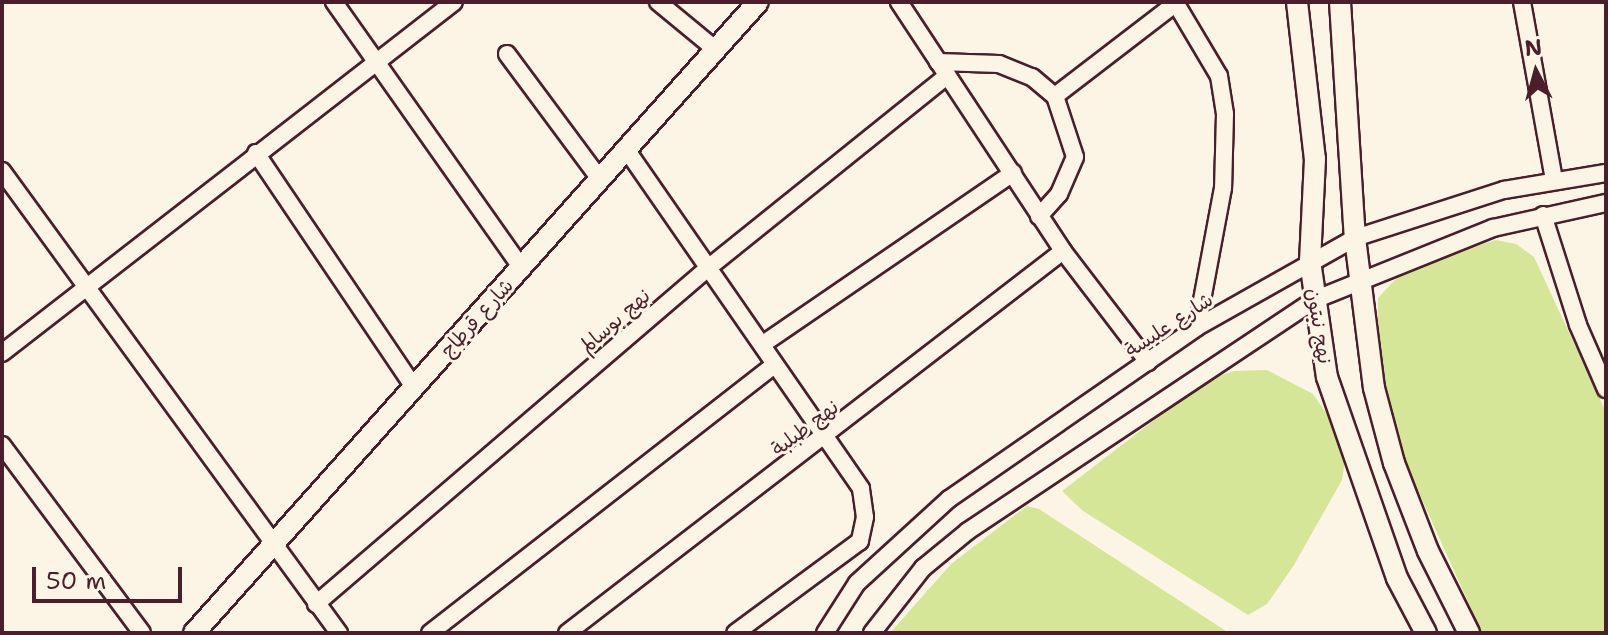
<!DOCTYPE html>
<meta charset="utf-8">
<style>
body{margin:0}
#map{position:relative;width:1608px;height:635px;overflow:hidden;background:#fcf5e5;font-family:"Shantell Sans","Playpen Sans Arabic",sans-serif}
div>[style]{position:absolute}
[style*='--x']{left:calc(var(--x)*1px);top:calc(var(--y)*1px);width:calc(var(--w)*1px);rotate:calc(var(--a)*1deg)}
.green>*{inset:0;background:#d5e699}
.roads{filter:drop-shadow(2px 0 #4a1f2b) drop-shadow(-2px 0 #4a1f2b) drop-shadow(0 2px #4a1f2b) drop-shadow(0 -2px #4a1f2b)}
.minor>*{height:16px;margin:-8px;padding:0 8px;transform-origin:8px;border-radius:8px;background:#fcf5e5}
.tertiary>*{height:20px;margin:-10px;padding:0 10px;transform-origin:10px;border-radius:10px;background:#fcf5e5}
span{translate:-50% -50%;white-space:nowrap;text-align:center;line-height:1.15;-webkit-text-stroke:6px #fcf5e5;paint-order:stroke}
.street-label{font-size:20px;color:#4a1f2b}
.frame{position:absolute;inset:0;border:4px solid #4a1f2b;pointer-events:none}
.north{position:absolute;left:1496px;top:32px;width:80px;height:80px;-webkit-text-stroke:6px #fcf5e5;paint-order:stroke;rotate:354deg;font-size:22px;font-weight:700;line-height:32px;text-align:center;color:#4a1f2b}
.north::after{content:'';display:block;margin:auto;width:28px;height:36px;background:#4a1f2b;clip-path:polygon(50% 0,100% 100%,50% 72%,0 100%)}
.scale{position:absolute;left:32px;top:567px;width:150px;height:36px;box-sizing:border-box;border:4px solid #4a1f2b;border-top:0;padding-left:10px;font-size:24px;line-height:28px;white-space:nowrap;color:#4a1f2b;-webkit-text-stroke:6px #fcf5e5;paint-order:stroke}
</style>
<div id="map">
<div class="green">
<div style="clip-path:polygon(1496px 240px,1516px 244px,1534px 257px,1606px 412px,1606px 633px,1482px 633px,1403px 457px,1378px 350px,1378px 298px,1407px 267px)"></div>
<div style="clip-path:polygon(1267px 370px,1313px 394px,1329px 417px,1345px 460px,1342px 480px,1294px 565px,1267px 604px,1248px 615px,1083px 511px,1062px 491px,1205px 381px,1234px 371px)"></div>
<div style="clip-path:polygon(1027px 506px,1039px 509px,1229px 633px,890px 633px,951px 564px)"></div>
</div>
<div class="roads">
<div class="minor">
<div style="--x:334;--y:2;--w:327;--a:54.8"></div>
<div style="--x:658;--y:2;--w:74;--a:39.5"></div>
<div style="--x:899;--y:2;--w:298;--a:56.6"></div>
<div style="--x:1063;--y:251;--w:140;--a:52.6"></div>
<div style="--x:1175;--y:2;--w:86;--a:59.3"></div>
<div style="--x:1219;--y:76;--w:38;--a:81"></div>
<div style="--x:1225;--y:114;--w:74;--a:91.5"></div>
<div style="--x:1223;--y:188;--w:141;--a:100.6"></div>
<div style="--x:1522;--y:2;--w:181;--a:79.8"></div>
<div style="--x:507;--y:54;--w:156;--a:53.4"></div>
<div style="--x:938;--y:62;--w:61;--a:1.9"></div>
<div style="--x:999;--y:64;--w:35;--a:22"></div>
<div style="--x:1032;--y:77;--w:30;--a:40"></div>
<div style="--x:1055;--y:96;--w:64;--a:71.8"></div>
<div style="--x:1075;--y:157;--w:40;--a:113.4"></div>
<div style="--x:1059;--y:194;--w:30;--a:132"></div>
<div style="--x:1055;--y:96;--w:153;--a:-37.5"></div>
<div style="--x:626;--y:149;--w:413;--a:55.3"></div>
<div style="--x:861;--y:489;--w:28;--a:82"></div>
<div style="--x:865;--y:517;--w:25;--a:102"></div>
<div style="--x:860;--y:541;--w:155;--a:143.6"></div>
<div style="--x:256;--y:153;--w:282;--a:56"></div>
<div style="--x:2;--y:171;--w:572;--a:53.89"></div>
<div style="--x:1543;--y:215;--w:115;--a:72.3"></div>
<div style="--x:1578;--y:325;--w:70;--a:66.4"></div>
<div style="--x:763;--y:344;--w:303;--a:-34.4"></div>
<div style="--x:2;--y:353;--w:572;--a:-37.83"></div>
<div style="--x:2;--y:445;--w:234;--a:53.3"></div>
<div style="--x:316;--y:604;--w:516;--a:-40.6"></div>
<div style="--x:708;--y:268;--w:307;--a:-38.8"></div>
<div style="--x:430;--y:633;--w:436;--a:-37.9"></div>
<div style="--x:567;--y:633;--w:626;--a:-37.6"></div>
<div style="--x:825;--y:633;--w:59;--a:-57.4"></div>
<div style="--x:857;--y:583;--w:125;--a:-42.4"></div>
<div style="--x:949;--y:499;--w:302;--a:-34.7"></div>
<div style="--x:1197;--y:327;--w:181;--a:-29.4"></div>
<div style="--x:1355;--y:238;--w:157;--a:-17.9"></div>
<div style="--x:1504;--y:190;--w:103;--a:-9.5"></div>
<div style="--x:872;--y:633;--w:83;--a:-51.9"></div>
<div style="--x:923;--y:568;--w:58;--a:-39.4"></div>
<div style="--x:968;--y:531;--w:416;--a:-33.7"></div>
<div style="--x:1314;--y:300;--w:193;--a:-21.9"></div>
<div style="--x:1493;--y:228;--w:116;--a:-12.5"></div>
</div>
<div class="tertiary">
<div style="--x:1297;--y:2;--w:158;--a:83.5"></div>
<div style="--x:1315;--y:159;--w:102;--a:92.8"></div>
<div style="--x:1310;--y:261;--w:117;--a:81.7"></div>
<div style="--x:1327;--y:377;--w:213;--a:70.8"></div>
<div style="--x:1397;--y:578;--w:62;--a:62.2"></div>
<div style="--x:1340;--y:2;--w:236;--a:86.4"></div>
<div style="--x:1355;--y:238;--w:151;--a:82.8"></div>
<div style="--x:1374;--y:388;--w:78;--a:75.1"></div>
<div style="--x:1394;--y:463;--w:94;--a:68.9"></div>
<div style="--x:1428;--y:551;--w:92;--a:63.4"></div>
<div style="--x:194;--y:633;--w:846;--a:-48.21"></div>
</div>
</div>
<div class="street-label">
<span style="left:477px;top:318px;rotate:-48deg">شارع قرطاج</span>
<span style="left:615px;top:321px;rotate:-41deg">نهج بوسالم</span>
<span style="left:1169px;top:325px;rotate:-33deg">شارع عليسة</span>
<span style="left:1319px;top:326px;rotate:81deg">نهج نبتون</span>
<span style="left:805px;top:428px;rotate:-37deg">نهج طبلبة</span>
</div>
<div class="frame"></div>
<div class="north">N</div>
<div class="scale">50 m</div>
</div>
